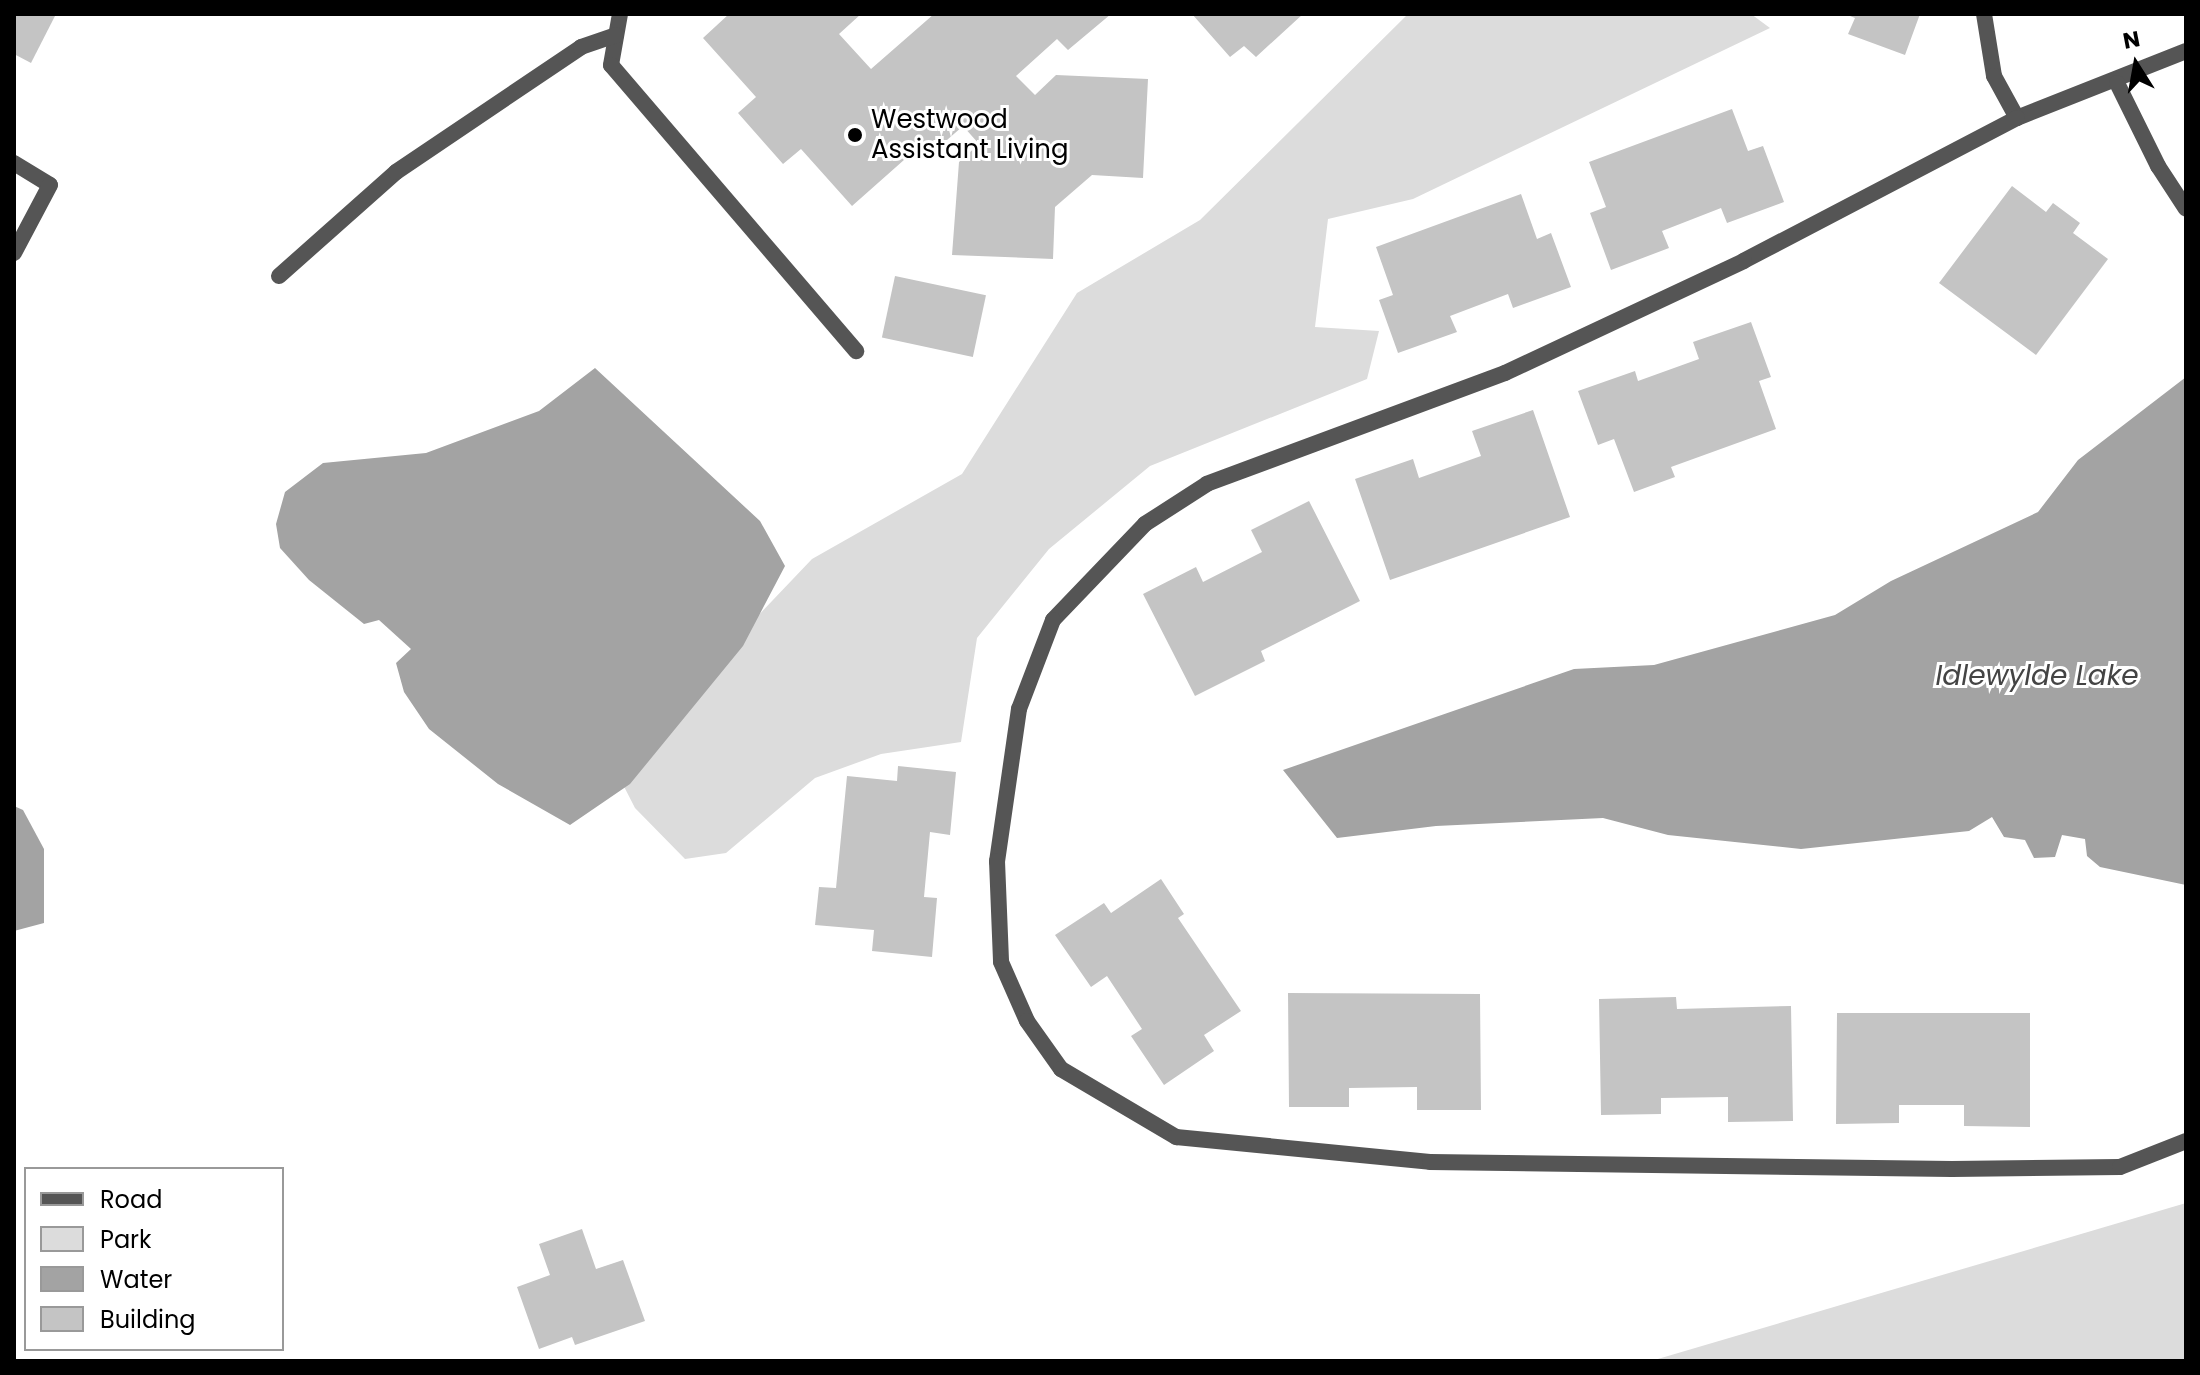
<!DOCTYPE html>
<style>
body{margin:0}
#map{position:relative;width:2200px;height:1375px;overflow:hidden;background:#fff;font-family:Poppins,sans-serif}
div>[style]{position:absolute}
[style*='--x']{left:calc(var(--x)*1px);top:calc(var(--y)*1px);width:calc(var(--w)*1px);rotate:calc(var(--a)*1deg)}
.green>*{inset:0;background:#dcdcdc}
.water>*{inset:0;background:#a3a3a3}
.building>*{inset:0;background:#c4c4c4;transform-origin:0 0}
.service>*{height:16px;margin:-8px;padding:0 8px;transform-origin:8px;border-radius:8px;background:#555}
.minor>*{height:16px;margin:-8px;padding:0 8px;transform-origin:8px;border-radius:8px;background:#555}
.dots>*{width:22px;height:22px;translate:-50% -50%;box-sizing:border-box;border:4px solid #fff;border-radius:50%}
span{translate:-50% -50%;white-space:nowrap;text-align:center;line-height:1.15;-webkit-text-stroke:6px #fff;paint-order:stroke}
.poi-label{font-size:26px;color:#000}
.left{translate:0 -50%;text-align:left}
.water-label{font-size:28px;color:#444;font-style:italic}
.frame{position:absolute;inset:0;border:16px solid #000;pointer-events:none}
.legend{position:absolute;left:24px;top:1167px;width:260px;height:184px;box-sizing:border-box;background:#fff;border:2px solid #999;margin:0;padding:10px 14px;list-style:none;font-size:24px;color:#000}
.legend li{display:flex;align-items:center;gap:16px;height:40px}
.legend b{width:40px;border:2px solid #999}
.north{position:absolute;left:2096px;top:24px;width:80px;height:80px;-webkit-text-stroke:6px #fff;paint-order:stroke;rotate:349deg;font-size:22px;font-weight:700;line-height:32px;text-align:center;color:#000}
.north::after{content:'';display:block;margin:auto;width:28px;height:36px;background:#000;clip-path:polygon(50% 0,100% 100%,50% 72%,0 100%)}
</style>
<div id="map">
<div class="green">
<div style="clip-path:polygon(1408px 14px,1751px 14px,1770px 28px,1413px 199px,1328px 219px,1315px 327px,1379px 331px,1367px 379px,1150px 466px,1049px 549px,977px 638px,961px 742px,881px 754px,815px 778px,726px 853px,685px 859px,635px 808px,614px 767px,812px 559px,962px 474px,1077px 293px,1200px 220px)"></div>
<div style="clip-path:polygon(2186px 1203px,2186px 1361px,1651px 1361px)"></div>
</div>
<div class="water">
<div style="clip-path:polygon(595px 368px,760px 521px,785px 566px,743px 646px,630px 784px,570px 825px,498px 784px,429px 729px,404px 692px,396px 663px,411px 649px,379px 620px,364px 624px,309px 580px,280px 548px,276px 524px,285px 492px,323px 463px,426px 453px,539px 411px)"></div>
<div style="clip-path:polygon(2186px 377px,2186px 885px,2100px 867px,2087px 856px,2085px 839px,2062px 835px,2055px 857px,2034px 858px,2025px 840px,2004px 837px,1992px 817px,1969px 831px,1801px 849px,1668px 835px,1603px 818px,1436px 826px,1337px 838px,1283px 770px,1574px 669px,1654px 665px,1835px 615px,1891px 581px,2038px 512px,2078px 460px)"></div>
<div style="clip-path:polygon(14px 806px,23px 810px,44px 849px,44px 923px,14px 931px)"></div>
</div>
<div class="building">
<div style="clip-path:polygon(14px 14px,56px 14px,31px 63px,14px 54px)"></div>
<div style="clip-path:polygon(729px 14px,861px 14px,839px 34px,871px 69px,934px 14px,1111px 14px,1068px 50px,1057px 39px,1016px 76px,1035px 95px,1056px 75px,1148px 79px,1143px 178px,1092px 175px,1055px 207px,1053px 259px,952px 255px,959px 162px,979px 144px,963px 126px,931px 154px,922px 144px,852px 206px,801px 149px,783px 164px,738px 113px,756px 97px,703px 38px)"></div>
<div style="clip-path:polygon(1192px 14px,1303px 14px,1256px 57px,1244px 46px,1230px 57px)"></div>
<div style="clip-path:polygon(1845px 14px,1920px 14px,1905px 55px,1848px 34px,1855px 18px)"></div>
<div style="clip-path:polygon(1732px 109px,1748px 151px,1763px 146px,1784px 202px,1727px 223px,1721px 208px,1662px 231px,1669px 248px,1611px 270px,1590px 213px,1606px 207px,1589px 162px)"></div>
<div style="clip-path:polygon(2012px 186px,2046px 212px,2053px 203px,2080px 223px,2073px 233px,2108px 259px,2036px 355px,1939px 283px)"></div>
<div style="clip-path:polygon(1521px 194px,1537px 239px,1551px 233px,1571px 287px,1513px 308px,1508px 294px,1450px 316px,1457px 332px,1398px 353px,1379px 300px,1393px 295px,1376px 247px)"></div>
<div style="left:895px;top:276px;width:93px;height:63px;rotate:12deg"></div>
<div style="clip-path:polygon(1751px 322px,1771px 377px,1759px 381px,1776px 429px,1671px 467px,1675px 477px,1634px 492px,1614px 439px,1598px 445px,1578px 391px,1635px 371px,1638px 381px,1699px 359px,1693px 342px)"></div>
<div style="clip-path:polygon(1533px 410px,1570px 517px,1390px 580px,1355px 479px,1413px 459px,1419px 478px,1481px 456px,1472px 431px)"></div>
<div style="clip-path:polygon(1309px 501px,1360px 601px,1261px 651px,1265px 661px,1195px 696px,1143px 594px,1196px 567px,1203px 582px,1262px 552px,1251px 530px)"></div>
<div style="clip-path:polygon(898px 766px,956px 772px,950px 835px,930px 832px,924px 897px,937px 898px,932px 957px,872px 951px,874px 930px,815px 925px,819px 887px,836px 888px,847px 776px,897px 781px)"></div>
<div style="clip-path:polygon(1161px 879px,1184px 914px,1178px 918px,1241px 1011px,1204px 1035px,1214px 1051px,1164px 1085px,1131px 1036px,1142px 1029px,1107px 976px,1091px 987px,1055px 935px,1104px 903px,1111px 913px)"></div>
<div style="clip-path:polygon(1288px 993px,1480px 994px,1481px 1110px,1417px 1110px,1417px 1087px,1349px 1088px,1349px 1107px,1289px 1107px)"></div>
<div style="clip-path:polygon(1676px 997px,1677px 1009px,1791px 1006px,1793px 1121px,1728px 1122px,1728px 1097px,1661px 1098px,1661px 1114px,1601px 1115px,1599px 999px)"></div>
<div style="clip-path:polygon(1837px 1013px,2030px 1013px,2030px 1127px,1964px 1126px,1964px 1105px,1899px 1105px,1899px 1123px,1836px 1124px)"></div>
<div style="clip-path:polygon(582px 1229px,596px 1269px,623px 1260px,645px 1321px,575px 1345px,572px 1337px,539px 1349px,517px 1287px,550px 1275px,539px 1244px)"></div>
</div>
<div class="service">
<div style="--x:620;--y:14;--w:52;--a:100"></div>
<div style="--x:611;--y:65;--w:377;--a:49.4"></div>
<div style="--x:14;--y:163;--w:42;--a:31.4"></div>
<div style="--x:50;--y:185;--w:77;--a:117.9"></div>
<div style="--x:279;--y:276;--w:157;--a:-41.6"></div>
<div style="--x:396;--y:172;--w:223;--a:-34"></div>
<div style="--x:581;--y:47;--w:37;--a:-19"></div>
</div>
<div class="minor">
<div style="--x:1984;--y:14;--w:63;--a:80.8"></div>
<div style="--x:1994;--y:76;--w:48;--a:61.3"></div>
<div style="--x:2186;--y:51;--w:182;--a:158.4"></div>
<div style="--x:2017;--y:118;--w:308;--a:152.4"></div>
<div style="--x:1744;--y:261;--w:264;--a:154.9"></div>
<div style="--x:1505;--y:373;--w:318;--a:159.6"></div>
<div style="--x:1207;--y:484;--w:74;--a:147.2"></div>
<div style="--x:1145;--y:524;--w:133;--a:133.8"></div>
<div style="--x:1053;--y:620;--w:95;--a:110.9"></div>
<div style="--x:1019;--y:709;--w:154;--a:98.2"></div>
<div style="--x:997;--y:861;--w:101;--a:87.7"></div>
<div style="--x:1001;--y:962;--w:64;--a:66.2"></div>
<div style="--x:1027;--y:1021;--w:59;--a:54.7"></div>
<div style="--x:1061;--y:1069;--w:134;--a:30.6"></div>
<div style="--x:1176;--y:1137;--w:255;--a:5.6"></div>
<div style="--x:1430;--y:1162;--w:522;--a:0.77"></div>
<div style="--x:1952;--y:1169;--w:168;--a:-0.7"></div>
<div style="--x:2120;--y:1167;--w:71;--a:-21.5"></div>
<div style="--x:2117;--y:83;--w:93;--a:63.7"></div>
<div style="--x:2158;--y:166;--w:51;--a:56.9"></div>
</div>
<div class="dots">
<div style="left:855px;top:135px;background:#000"></div>
</div>
<div class="poi-label">
<span class="left" style="left:871px;top:135px">Westwood<br>Assistant Living</span>
</div>
<div class="water-label">
<span style="left:2037px;top:676px">Idlewylde Lake</span>
</div>
<div class="frame"></div>
<ul class="legend">
<li><b style="height:10px;background:#555"></b>Road</li>
<li><b style="height:22px;background:#dcdcdc"></b>Park</li>
<li><b style="height:22px;background:#a3a3a3"></b>Water</li>
<li><b style="height:22px;background:#c4c4c4"></b>Building</li>
</ul>
<div class="north">N</div>
</div>
